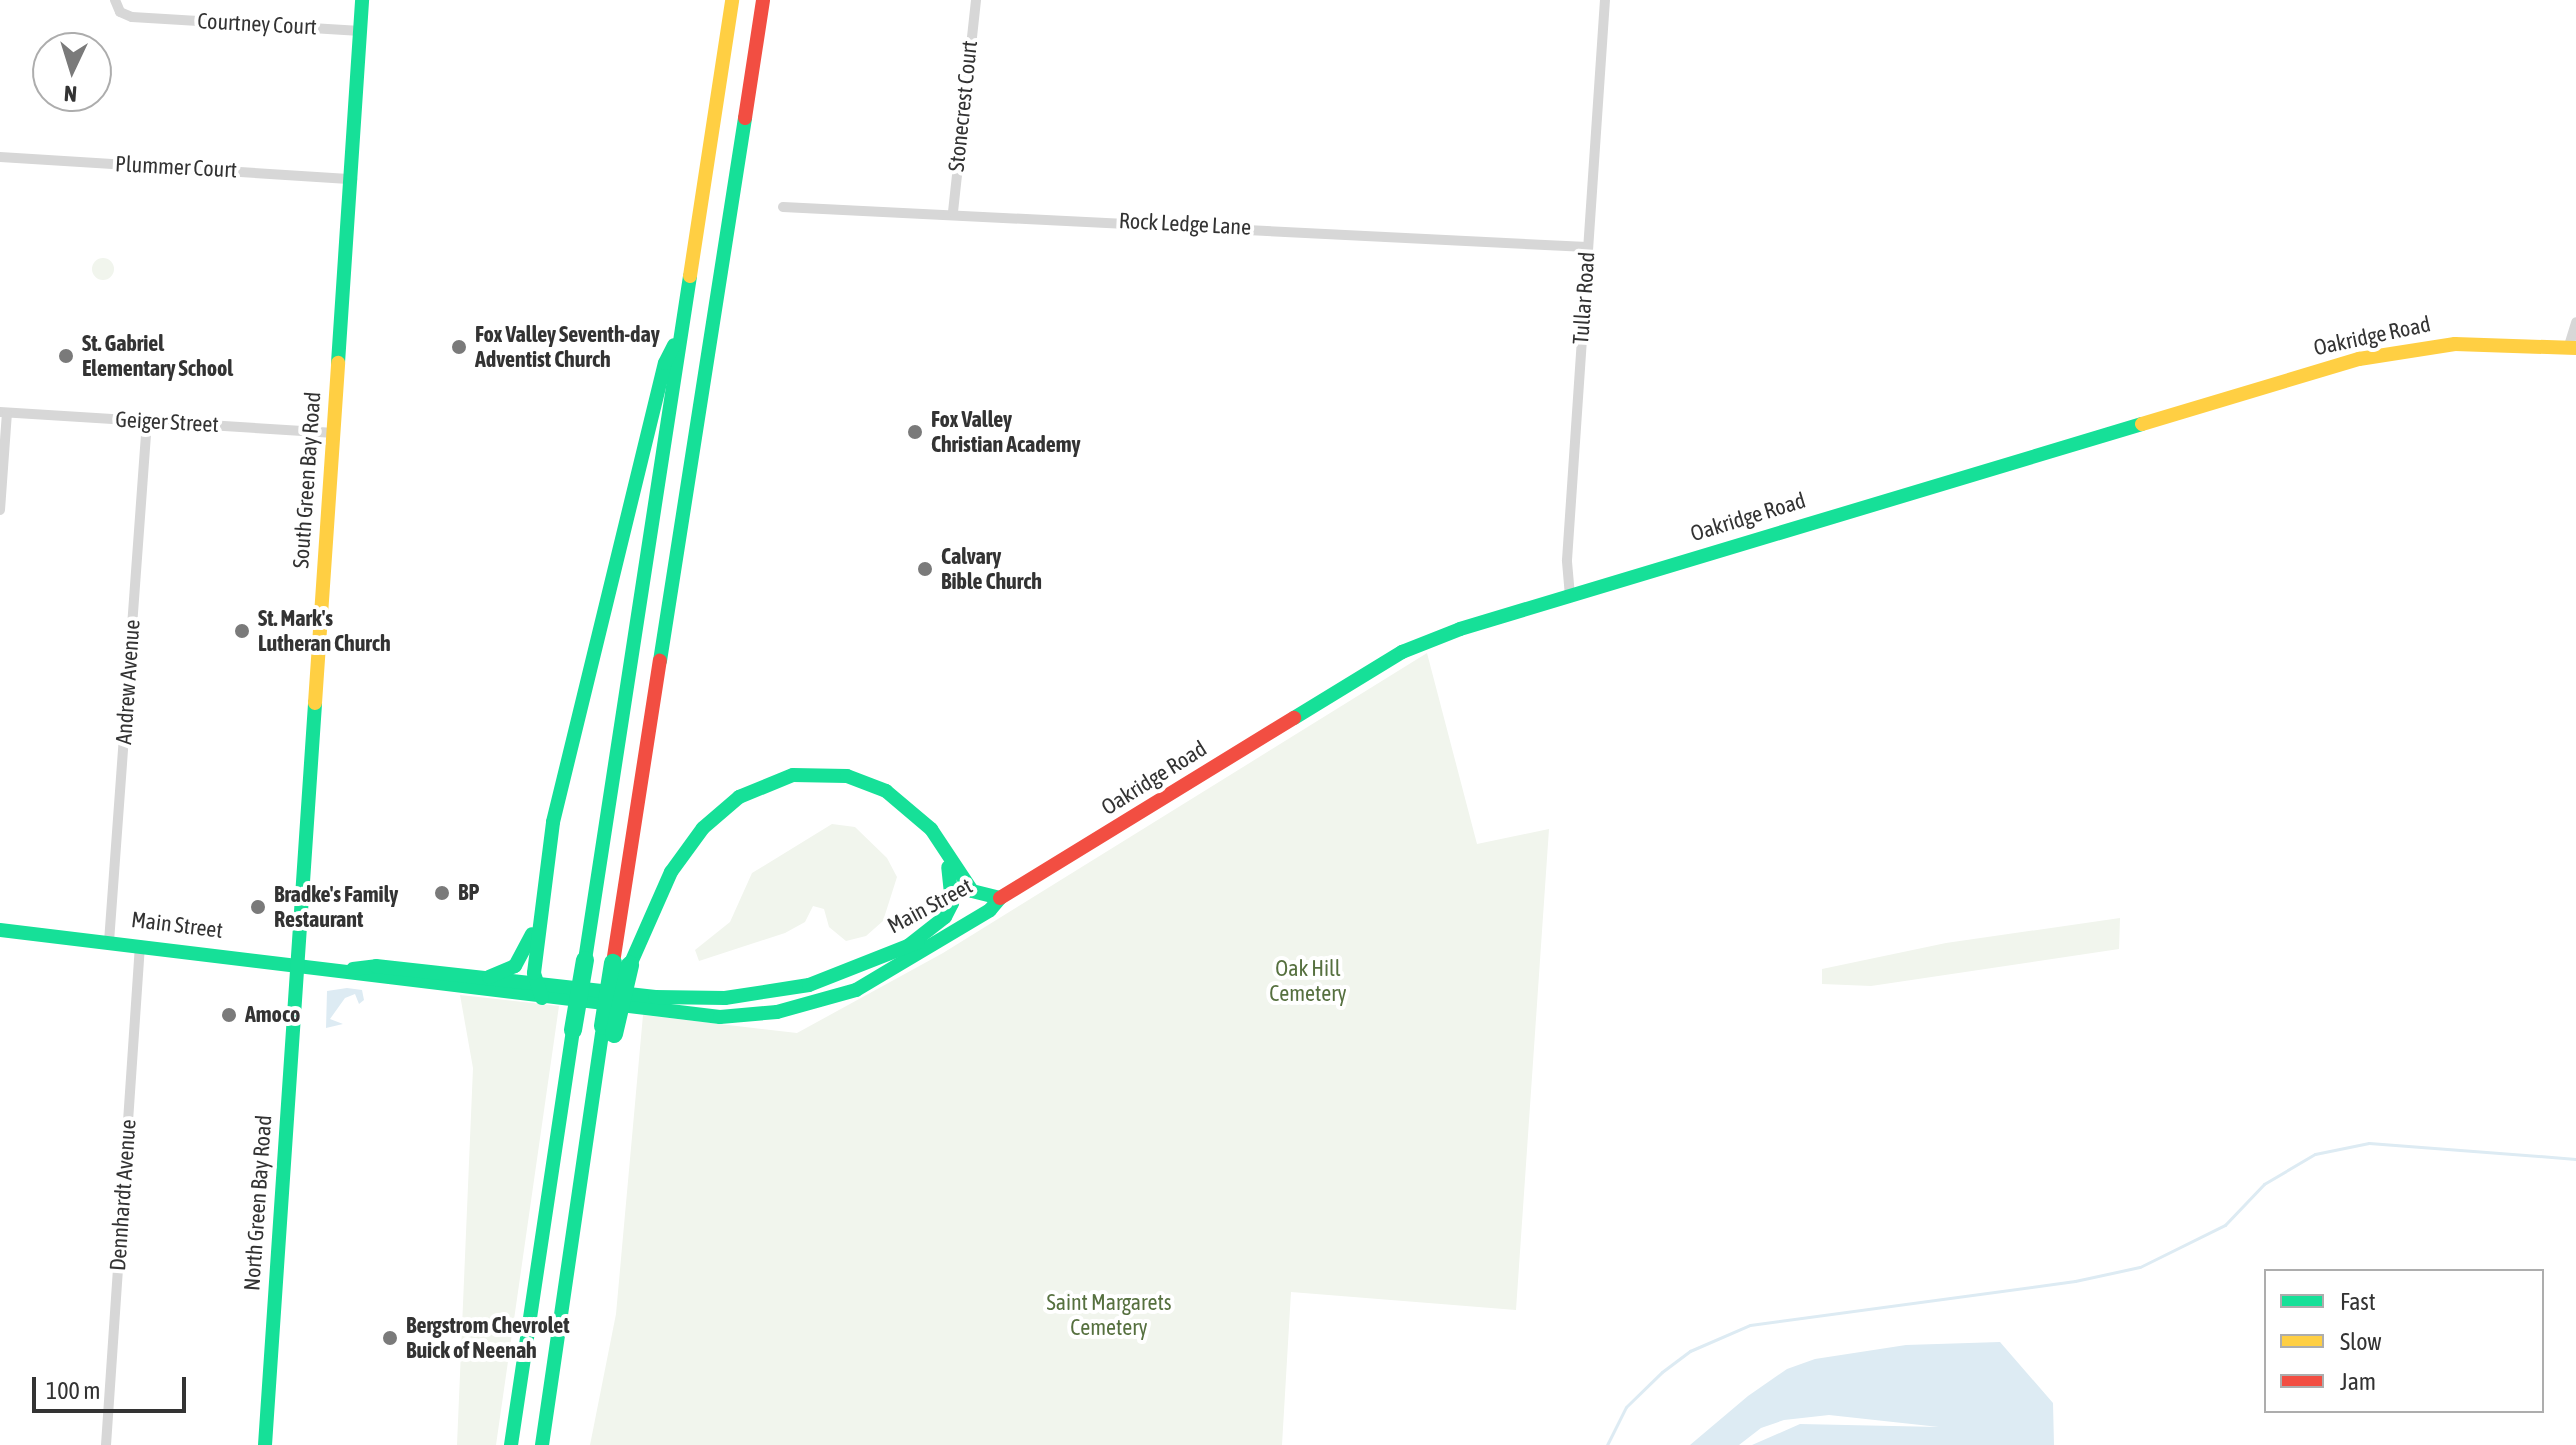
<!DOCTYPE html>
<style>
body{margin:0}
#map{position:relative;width:2576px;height:1445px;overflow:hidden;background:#fff;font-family:"Asap Condensed",sans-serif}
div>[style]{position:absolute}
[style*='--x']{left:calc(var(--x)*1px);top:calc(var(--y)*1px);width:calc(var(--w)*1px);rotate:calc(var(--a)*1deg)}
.green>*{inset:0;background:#f1f5ed}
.round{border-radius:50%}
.water>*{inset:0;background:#ddebf3}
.stream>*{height:3px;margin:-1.5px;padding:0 1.5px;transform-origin:1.5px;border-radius:1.5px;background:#ddebf3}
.street>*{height:10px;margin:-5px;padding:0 5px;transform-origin:5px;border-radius:5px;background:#d7d7d7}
.fast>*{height:14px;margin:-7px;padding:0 7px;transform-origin:7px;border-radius:7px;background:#16e098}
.slow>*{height:14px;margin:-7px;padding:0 7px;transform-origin:7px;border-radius:7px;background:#ffcf43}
.jam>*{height:14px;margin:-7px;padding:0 7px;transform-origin:7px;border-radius:7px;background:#f24e42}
.fast-bridge>*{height:18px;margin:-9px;padding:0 9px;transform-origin:9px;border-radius:9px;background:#16e098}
.dots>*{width:22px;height:22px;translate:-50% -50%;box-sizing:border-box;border:4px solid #fff;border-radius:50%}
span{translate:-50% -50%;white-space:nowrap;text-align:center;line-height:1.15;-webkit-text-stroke:8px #fff;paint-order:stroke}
.street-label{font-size:22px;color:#333}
.poi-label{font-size:22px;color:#333;font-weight:700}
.left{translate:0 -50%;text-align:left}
.park-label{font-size:22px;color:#56703f}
.legend{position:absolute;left:2264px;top:1269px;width:280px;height:144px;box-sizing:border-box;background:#fff;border:2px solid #adadad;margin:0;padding:10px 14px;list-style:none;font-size:24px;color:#333}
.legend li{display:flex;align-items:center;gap:16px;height:40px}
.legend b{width:40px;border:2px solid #adadad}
.north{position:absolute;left:32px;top:32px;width:80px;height:80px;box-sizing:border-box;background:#fff;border:2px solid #adadad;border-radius:50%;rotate:184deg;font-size:22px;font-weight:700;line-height:32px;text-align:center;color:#333}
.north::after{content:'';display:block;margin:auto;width:28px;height:36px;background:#7a7a7a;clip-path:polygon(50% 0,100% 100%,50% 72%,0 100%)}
.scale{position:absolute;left:32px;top:1377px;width:154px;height:36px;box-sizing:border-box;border:4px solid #333;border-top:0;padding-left:10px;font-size:24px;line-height:28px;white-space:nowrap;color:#333;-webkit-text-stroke:6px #fff;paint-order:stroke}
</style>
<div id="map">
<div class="green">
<div class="round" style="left:92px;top:258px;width:22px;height:22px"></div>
<div style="clip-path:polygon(1427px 653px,1477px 844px,1549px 829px,1516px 1310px,1291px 1292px,1282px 1445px,590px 1445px,616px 1314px,643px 1015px,797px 1033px,943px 953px)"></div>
<div style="clip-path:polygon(832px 824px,855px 827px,887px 858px,897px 877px,883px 921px,866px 936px,846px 941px,829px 927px,824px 909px,813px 906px,805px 922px,785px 933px,699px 961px,695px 950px,730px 922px,752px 873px)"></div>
<div style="clip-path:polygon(2120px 918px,2119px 949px,1871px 986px,1822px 984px,1822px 969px,1946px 943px)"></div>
<div style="clip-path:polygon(460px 995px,559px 1006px,496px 1445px,457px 1445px,473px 1068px)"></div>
</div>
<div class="water">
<div style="clip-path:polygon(347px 988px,362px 990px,364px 1000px,359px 1004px,355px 994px,345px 998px,330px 1019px,343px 1024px,326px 1028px,327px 991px)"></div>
<div style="clip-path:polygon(2000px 1342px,2053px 1403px,2054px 1445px,1752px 1445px,1800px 1424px,1939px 1427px,1829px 1415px,1784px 1420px,1761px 1428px,1739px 1445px,1690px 1445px,1748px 1396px,1787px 1369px,1815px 1359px,1906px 1345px)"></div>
</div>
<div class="stream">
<div style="--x:1607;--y:1445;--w:42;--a:-63.4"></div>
<div style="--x:1626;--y:1407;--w:50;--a:-44.2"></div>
<div style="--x:1662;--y:1372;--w:35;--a:-37"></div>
<div style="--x:1690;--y:1351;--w:65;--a:-23.4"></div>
<div style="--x:1750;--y:1325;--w:328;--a:-7.7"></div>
<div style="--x:2075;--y:1281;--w:66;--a:-12.2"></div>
<div style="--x:2140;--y:1267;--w:95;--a:-26.3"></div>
<div style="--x:2225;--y:1225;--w:57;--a:-46.4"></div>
<div style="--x:2264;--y:1184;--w:59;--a:-30.5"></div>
<div style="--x:2315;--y:1154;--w:55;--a:-11.5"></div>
<div style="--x:2369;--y:1143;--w:208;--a:4.4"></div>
</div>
<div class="street">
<div style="--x:115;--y:0;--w:13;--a:67"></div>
<div style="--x:120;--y:12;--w:13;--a:23"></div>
<div style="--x:132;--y:17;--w:229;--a:3.5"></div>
<div style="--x:0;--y:157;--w:353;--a:3.6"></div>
<div style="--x:783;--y:207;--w:805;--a:2.85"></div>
<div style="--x:953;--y:212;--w:213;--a:-83.8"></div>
<div style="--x:2568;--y:349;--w:28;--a:-73"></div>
<div style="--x:0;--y:412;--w:335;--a:3.6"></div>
<div style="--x:0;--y:510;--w:97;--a:-85.9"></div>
<div style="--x:1570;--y:596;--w:36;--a:-95"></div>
<div style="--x:1567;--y:560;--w:561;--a:-86.12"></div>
<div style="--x:109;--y:942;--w:522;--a:-85.83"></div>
<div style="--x:106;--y:1445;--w:501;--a:-86.11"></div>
</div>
<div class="fast">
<div style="--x:338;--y:363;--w:364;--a:-86.2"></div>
<div style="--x:660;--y:661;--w:550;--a:-81.1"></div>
<div style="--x:1294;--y:718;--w:127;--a:-31.4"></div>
<div style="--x:1402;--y:652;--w:62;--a:-21.6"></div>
<div style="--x:1460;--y:629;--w:712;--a:-16.73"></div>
<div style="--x:0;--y:930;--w:725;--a:6.89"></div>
<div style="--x:720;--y:1017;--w:57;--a:-5"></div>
<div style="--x:777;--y:1012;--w:82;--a:-15.6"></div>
<div style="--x:856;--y:990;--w:156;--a:-30.8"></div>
<div style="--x:990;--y:910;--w:16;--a:-50"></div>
<div style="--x:908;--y:946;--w:47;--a:-38.1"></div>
<div style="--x:945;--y:917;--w:16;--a:-63"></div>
<div style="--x:952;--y:903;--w:36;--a:-96"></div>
<div style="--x:585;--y:960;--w:692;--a:-81.27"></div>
<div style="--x:630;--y:965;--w:102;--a:-66.2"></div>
<div style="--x:671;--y:872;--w:54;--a:-54"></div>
<div style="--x:703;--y:828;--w:48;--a:-40.7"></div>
<div style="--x:739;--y:797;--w:58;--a:-22.2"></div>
<div style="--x:793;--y:775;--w:54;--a:1.1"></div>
<div style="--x:847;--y:776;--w:42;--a:21"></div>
<div style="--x:886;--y:791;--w:59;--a:40.2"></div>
<div style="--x:931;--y:829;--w:74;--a:56.5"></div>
<div style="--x:972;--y:891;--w:29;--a:14"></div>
<div style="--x:353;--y:969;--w:23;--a:-7"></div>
<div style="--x:376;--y:966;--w:281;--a:6.3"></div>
<div style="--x:655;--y:997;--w:70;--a:0.8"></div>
<div style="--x:725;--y:998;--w:85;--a:-8.8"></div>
<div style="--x:809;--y:985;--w:117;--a:-21.5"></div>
<div style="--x:489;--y:977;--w:28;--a:-23"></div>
<div style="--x:515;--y:966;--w:36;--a:-62"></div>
<div style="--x:542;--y:998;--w:26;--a:-108"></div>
<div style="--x:534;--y:973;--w:152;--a:-82.8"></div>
<div style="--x:553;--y:822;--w:472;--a:-76.3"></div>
<div style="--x:665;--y:363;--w:20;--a:-63"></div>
<div style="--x:265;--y:1445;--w:744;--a:-86.14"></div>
<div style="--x:511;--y:1445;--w:420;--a:-81.5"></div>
<div style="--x:542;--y:1445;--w:416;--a:-81.7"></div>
</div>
<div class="slow">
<div style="--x:690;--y:276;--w:279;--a:-81.3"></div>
<div style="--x:2142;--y:424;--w:227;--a:-16.7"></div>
<div style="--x:2359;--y:359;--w:97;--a:-8.9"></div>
<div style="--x:2455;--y:344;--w:121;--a:1.9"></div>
<div style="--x:315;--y:703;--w:341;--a:-86.1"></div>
</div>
<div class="jam">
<div style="--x:745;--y:118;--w:119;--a:-81.3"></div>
<div style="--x:1000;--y:898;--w:345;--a:-31.5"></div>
<div style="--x:613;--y:963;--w:306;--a:-81.2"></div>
</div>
<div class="fast-bridge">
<div style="--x:603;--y:1026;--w:64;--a:-81"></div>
<div style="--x:573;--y:1030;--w:71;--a:-80.3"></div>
<div style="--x:614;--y:1034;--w:71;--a:-76.9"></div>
</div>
<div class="dots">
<div style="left:459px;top:347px;background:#7a7a7a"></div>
<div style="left:66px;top:356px;background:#7a7a7a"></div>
<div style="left:915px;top:432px;background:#7a7a7a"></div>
<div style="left:925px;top:569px;background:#7a7a7a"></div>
<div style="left:242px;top:631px;background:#7a7a7a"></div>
<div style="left:442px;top:893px;background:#7a7a7a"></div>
<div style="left:258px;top:907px;background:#7a7a7a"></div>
<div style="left:229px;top:1015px;background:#7a7a7a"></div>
<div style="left:390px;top:1338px;background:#7a7a7a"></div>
</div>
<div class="street-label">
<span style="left:257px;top:24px;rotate:3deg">Courtney Court</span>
<span style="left:963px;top:106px;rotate:-84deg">Stonecrest Court</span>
<span style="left:176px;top:167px;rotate:3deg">Plummer Court</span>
<span style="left:1185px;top:224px;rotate:3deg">Rock Ledge Lane</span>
<span style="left:1584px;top:298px;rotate:-86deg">Tullar Road</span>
<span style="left:2372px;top:336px;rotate:-12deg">Oakridge Road</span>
<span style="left:167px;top:422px;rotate:3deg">Geiger Street</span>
<span style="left:307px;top:480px;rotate:-86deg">South Green Bay Road</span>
<span style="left:1748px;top:517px;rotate:-17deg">Oakridge Road</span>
<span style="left:128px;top:682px;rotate:-86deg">Andrew Avenue</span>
<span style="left:1154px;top:778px;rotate:-32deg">Oakridge Road</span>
<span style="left:930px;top:906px;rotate:-28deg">Main Street</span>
<span style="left:177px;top:925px;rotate:7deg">Main Street</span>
<span style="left:123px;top:1195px;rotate:-86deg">Dennhardt Avenue</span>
<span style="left:258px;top:1203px;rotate:-86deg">North Green Bay Road</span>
</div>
<div class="poi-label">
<span class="left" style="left:475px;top:347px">Fox Valley Seventh-day<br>Adventist Church</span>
<span class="left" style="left:82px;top:356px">St. Gabriel<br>Elementary School</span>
<span class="left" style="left:931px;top:432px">Fox Valley<br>Christian Academy</span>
<span class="left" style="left:941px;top:569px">Calvary<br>Bible Church</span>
<span class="left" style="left:258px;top:631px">St. Mark's<br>Lutheran Church</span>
<span class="left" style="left:458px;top:893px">BP</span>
<span class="left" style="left:274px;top:907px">Bradke's Family<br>Restaurant</span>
<span class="left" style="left:245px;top:1015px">Amoco</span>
<span class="left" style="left:406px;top:1338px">Bergstrom Chevrolet<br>Buick of Neenah</span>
</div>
<div class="park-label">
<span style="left:1308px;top:981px">Oak Hill<br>Cemetery</span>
<span style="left:1109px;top:1315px">Saint Margarets<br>Cemetery</span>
</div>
<ul class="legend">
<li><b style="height:10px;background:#16e098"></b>Fast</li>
<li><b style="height:10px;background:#ffcf43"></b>Slow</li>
<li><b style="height:10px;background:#f24e42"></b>Jam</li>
</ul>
<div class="north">N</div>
<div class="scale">100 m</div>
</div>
